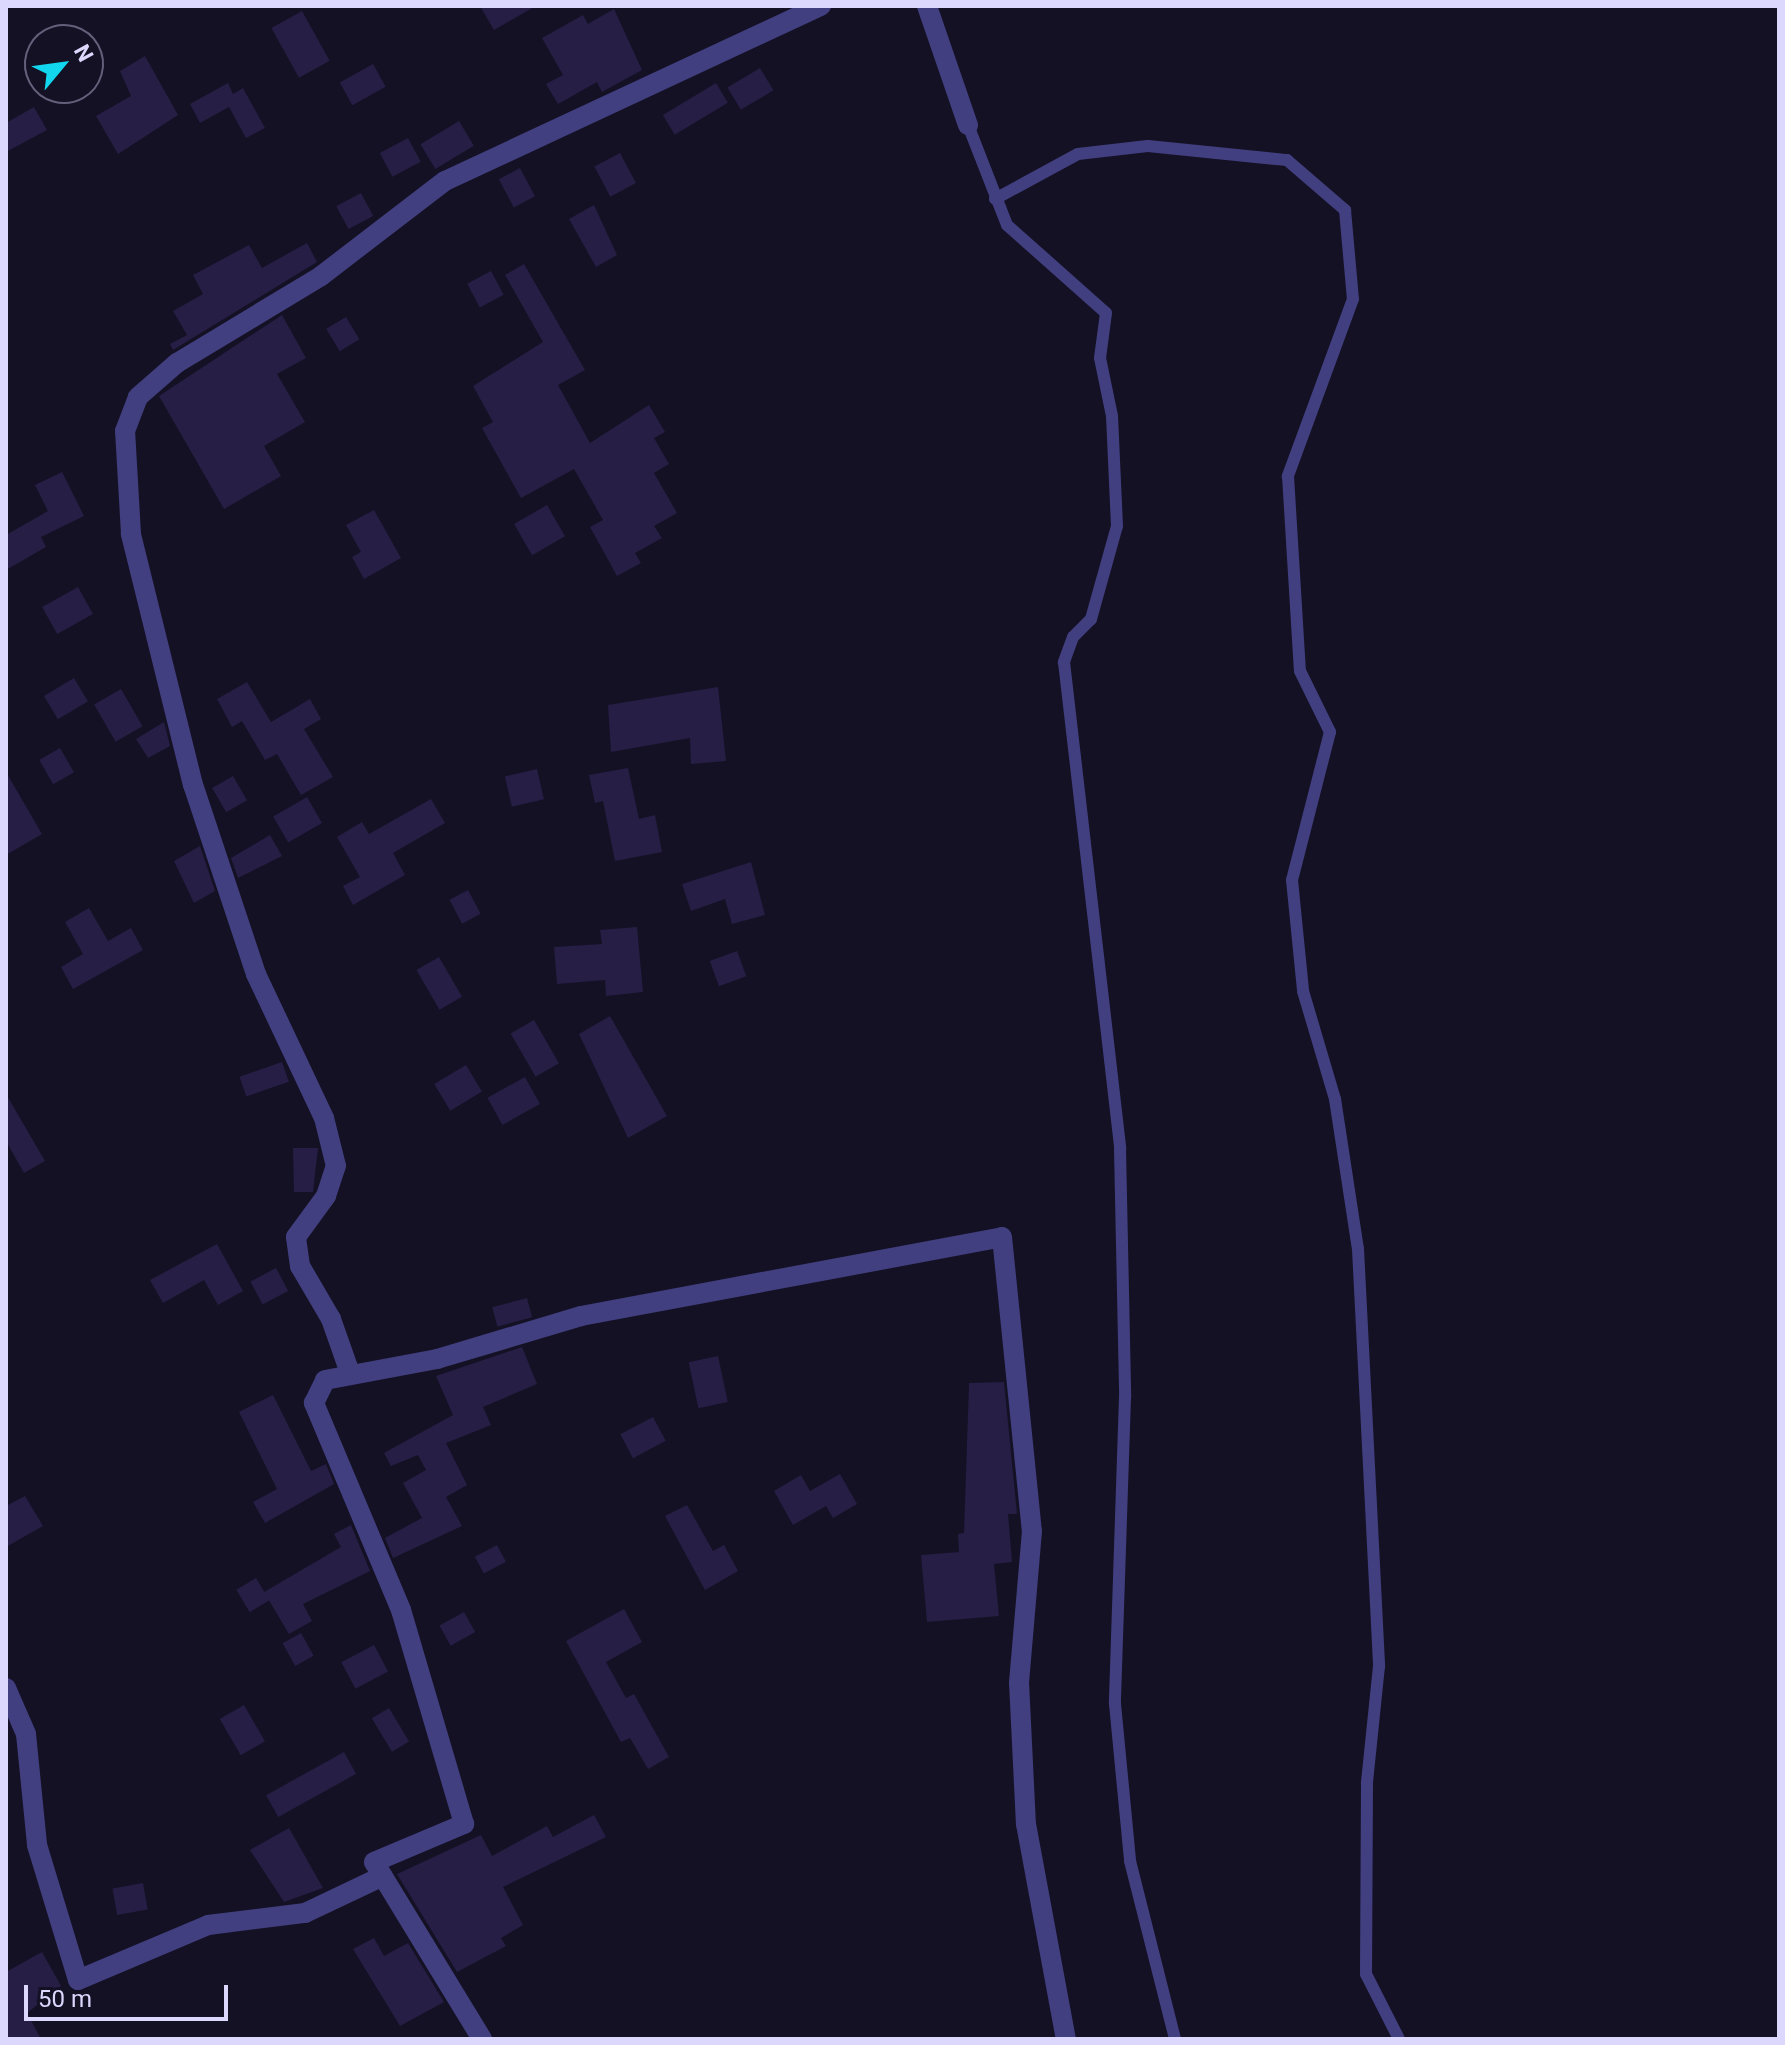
<!DOCTYPE html>
<style>
body{margin:0}
#map{position:relative;width:1785px;height:2045px;overflow:hidden;background:#141125;font-family:Roboto,sans-serif}
div>[style]{position:absolute}
[style*='--x']{left:calc(var(--x)*1px);top:calc(var(--y)*1px);width:calc(var(--w)*1px);rotate:calc(var(--a)*1deg)}
.building>*{inset:0;background:#261e44;transform-origin:0 0}
.lane>*{height:12px;margin:-6px;padding:0 6px;transform-origin:6px;border-radius:6px;background:#423f80}
.street>*{height:20px;margin:-10px;padding:0 10px;transform-origin:10px;border-radius:10px;background:#423f80}
span{translate:-50% -50%;white-space:nowrap;text-align:center;line-height:1.15;-webkit-text-stroke:7px #141125;paint-order:stroke}
.frame{position:absolute;inset:0;border:8px solid #dcd7fc;pointer-events:none}
.north{position:absolute;left:24px;top:24px;width:80px;height:80px;box-sizing:border-box;background:#141125;border:2px solid #64607b;border-radius:50%;rotate:61deg;font-size:22px;font-weight:700;line-height:32px;text-align:center;color:#dcd7fc}
.north::after{content:'';display:block;margin:auto;width:28px;height:36px;background:#12d6ed;clip-path:polygon(50% 0,100% 100%,50% 72%,0 100%)}
.scale{position:absolute;left:24px;top:1985px;width:204px;height:36px;box-sizing:border-box;border:4px solid #dcd7fc;border-top:0;padding-left:10px;font-size:24px;line-height:28px;white-space:nowrap;color:#dcd7fc;-webkit-text-stroke:6px #141125;paint-order:stroke}
</style>
<div id="map">
<div class="building">
<div style="clip-path:polygon(480px 6px,536px 6px,494px 30px)"></div>
<div style="clip-path:polygon(614px 9px,642px 70px,602px 92px,597px 82px,558px 104px,546px 84px,563px 75px,542px 38px,583px 15px,588px 24px)"></div>
<div style="left:302px;top:11px;width:57px;height:35px;rotate:61deg"></div>
<div style="clip-path:polygon(145px 56px,178px 115px,118px 154px,96px 116px,131px 96px,120px 71px)"></div>
<div style="left:373px;top:64px;width:26px;height:38px;rotate:61deg"></div>
<div style="left:760px;top:68px;width:26px;height:38px;rotate:59deg"></div>
<div style="clip-path:polygon(228px 83px,233px 94px,243px 88px,265px 128px,246px 138px,229px 107px,200px 123px,190px 104px)"></div>
<div style="left:716px;top:83px;width:23px;height:62px;rotate:59deg"></div>
<div style="clip-path:polygon(34px 107px,47px 130px,6px 152px,6px 123px)"></div>
<div style="left:459px;top:121px;width:29px;height:45px;rotate:59deg"></div>
<div style="left:408px;top:138px;width:27px;height:32px;rotate:62deg"></div>
<div style="left:620px;top:153px;width:34px;height:29px;rotate:62deg"></div>
<div style="left:520px;top:168px;width:32px;height:24px;rotate:62deg"></div>
<div style="left:361px;top:193px;width:26px;height:28px;rotate:62deg"></div>
<div style="clip-path:polygon(594px 205px,617px 255px,596px 267px,569px 219px)"></div>
<div style="clip-path:polygon(307px 243px,317px 262px,173px 350px,170px 344px,187px 335px,173px 311px,203px 294px,193px 275px,249px 245px,262px 268px)"></div>
<div style="clip-path:polygon(524px 264px,585px 370px,558px 385px,590px 443px,649px 405px,665px 432px,654px 438px,669px 464px,654px 473px,677px 513px,654px 526px,662px 538px,635px 553px,641px 563px,617px 576px,590px 527px,603px 520px,574px 469px,521px 498px,482px 428px,493px 422px,473px 386px,543px 342px,505px 275px)"></div>
<div style="left:491px;top:271px;width:27px;height:27px;rotate:62deg"></div>
<div style="clip-path:polygon(282px 315px,306px 358px,277px 374px,305px 422px,264px 446px,281px 476px,224px 509px,159px 396px)"></div>
<div style="left:346px;top:317px;width:26px;height:23px;rotate:59deg"></div>
<div style="clip-path:polygon(62px 472px,84px 516px,41px 537px,46px 547px,6px 570px,6px 535px,48px 511px,35px 485px)"></div>
<div style="left:547px;top:505px;width:36px;height:38px;rotate:60deg"></div>
<div style="clip-path:polygon(374px 510px,401px 558px,364px 579px,352px 557px,361px 552px,346px 525px)"></div>
<div style="left:78px;top:587px;width:31px;height:41px;rotate:61deg"></div>
<div style="left:74px;top:678px;width:27px;height:35px;rotate:59deg"></div>
<div style="clip-path:polygon(247px 682px,271px 722px,310px 699px,321px 719px,304px 729px,333px 777px,301px 795px,277px 754px,265px 760px,242px 721px,232px 727px,217px 699px)"></div>
<div style="clip-path:polygon(718px 687px,726px 761px,691px 764px,690px 738px,611px 752px,608px 705px)"></div>
<div style="left:121px;top:689px;width:43px;height:31px;rotate:60deg"></div>
<div style="clip-path:polygon(164px 722px,170px 746px,148px 758px,136px 739px)"></div>
<div style="left:60px;top:748px;width:28px;height:24px;rotate:60deg"></div>
<div style="clip-path:polygon(628px 768px,639px 819px,655px 815px,662px 852px,615px 861px,603px 801px,595px 803px,589px 775px)"></div>
<div style="left:537px;top:769px;width:31px;height:33px;rotate:77deg"></div>
<div style="clip-path:polygon(6px 772px,42px 834px,6px 855px)"></div>
<div style="left:233px;top:776px;width:28px;height:24px;rotate:60deg"></div>
<div style="left:307px;top:797px;width:30px;height:39px;rotate:60deg"></div>
<div style="clip-path:polygon(431px 799px,445px 823px,393px 853px,405px 875px,353px 905px,343px 886px,360px 877px,337px 837px,362px 822px,369px 834px)"></div>
<div style="clip-path:polygon(270px 835px,282px 856px,238px 878px,231px 858px)"></div>
<div style="clip-path:polygon(200px 846px,215px 891px,194px 903px,174px 861px)"></div>
<div style="clip-path:polygon(751px 862px,765px 915px,732px 924px,725px 899px,691px 911px,682px 884px)"></div>
<div style="left:468px;top:890px;width:27px;height:21px;rotate:62deg"></div>
<div style="clip-path:polygon(89px 908px,108px 941px,131px 928px,143px 950px,73px 989px,61px 967px,83px 954px,65px 922px)"></div>
<div style="clip-path:polygon(637px 927px,643px 992px,606px 996px,605px 980px,557px 984px,554px 947px,602px 944px,600px 930px)"></div>
<div style="left:737px;top:951px;width:27px;height:29px;rotate:70deg"></div>
<div style="left:439px;top:957px;width:46px;height:26px;rotate:60deg"></div>
<div style="clip-path:polygon(610px 1016px,667px 1116px,628px 1138px,579px 1034px)"></div>
<div style="left:534px;top:1020px;width:50px;height:27px;rotate:60deg"></div>
<div style="left:282px;top:1062px;width:21px;height:45px;rotate:71deg"></div>
<div style="left:466px;top:1065px;width:31px;height:37px;rotate:59deg"></div>
<div style="left:525px;top:1077px;width:31px;height:43px;rotate:61deg"></div>
<div style="clip-path:polygon(6px 1094px,45px 1161px,24px 1173px,6px 1141px)"></div>
<div style="clip-path:polygon(293px 1148px,318px 1148px,313px 1192px,294px 1192px)"></div>
<div style="clip-path:polygon(217px 1244px,243px 1291px,218px 1305px,204px 1280px,163px 1303px,150px 1280px)"></div>
<div style="left:276px;top:1268px;width:26px;height:29px;rotate:62deg"></div>
<div style="left:527px;top:1298px;width:20px;height:36px;rotate:75deg"></div>
<div style="clip-path:polygon(522px 1347px,537px 1384px,483px 1407px,491px 1425px,446px 1443px,467px 1485px,446px 1497px,462px 1526px,393px 1558px,385px 1538px,422px 1518px,403px 1483px,426px 1470px,418px 1455px,391px 1466px,384px 1453px,453px 1415px,436px 1376px)"></div>
<div style="left:718px;top:1356px;width:47px;height:30px;rotate:78deg"></div>
<div style="clip-path:polygon(1004px 1382px,1017px 1514px,1008px 1514px,1012px 1562px,994px 1564px,999px 1616px,927px 1622px,921px 1555px,959px 1552px,958px 1534px,964px 1533px,969px 1383px)"></div>
<div style="clip-path:polygon(273px 1395px,311px 1471px,326px 1464px,334px 1484px,265px 1523px,253px 1502px,277px 1489px,239px 1412px)"></div>
<div style="left:653px;top:1417px;width:27px;height:37px;rotate:62deg"></div>
<div style="clip-path:polygon(840px 1474px,857px 1504px,833px 1518px,826px 1506px,793px 1525px,774px 1491px,801px 1475px,810px 1491px)"></div>
<div style="clip-path:polygon(25px 1496px,43px 1526px,6px 1547px,6px 1506px)"></div>
<div style="clip-path:polygon(687px 1505px,713px 1551px,724px 1545px,738px 1571px,705px 1590px,665px 1516px)"></div>
<div style="clip-path:polygon(351px 1525px,370px 1571px,303px 1604px,312px 1621px,289px 1634px,264px 1592px,341px 1547px,334px 1534px)"></div>
<div style="left:497px;top:1545px;width:19px;height:25px;rotate:62deg"></div>
<div style="left:256px;top:1578px;width:26px;height:23px;rotate:59deg"></div>
<div style="clip-path:polygon(624px 1609px,642px 1642px,606px 1662px,626px 1698px,634px 1694px,669px 1757px,648px 1769px,630px 1738px,621px 1742px,566px 1641px)"></div>
<div style="left:464px;top:1612px;width:23px;height:28px;rotate:61deg"></div>
<div style="left:301px;top:1633px;width:26px;height:21px;rotate:61deg"></div>
<div style="left:374px;top:1645px;width:30px;height:37px;rotate:62deg"></div>
<div style="left:244px;top:1705px;width:42px;height:28px;rotate:60deg"></div>
<div style="left:389px;top:1708px;width:39px;height:20px;rotate:59deg"></div>
<div style="left:344px;top:1752px;width:25px;height:89px;rotate:61deg"></div>
<div style="clip-path:polygon(594px 1815px,606px 1837px,503px 1887px,523px 1925px,501px 1938px,506px 1946px,457px 1972px,397px 1874px,481px 1835px,492px 1856px,547px 1826px,553px 1837px)"></div>
<div style="clip-path:polygon(289px 1828px,323px 1888px,284px 1902px,250px 1850px)"></div>
<div style="left:143px;top:1883px;width:27px;height:31px;rotate:80deg"></div>
<div style="clip-path:polygon(374px 1938px,384px 1956px,408px 1943px,444px 2002px,400px 2026px,353px 1949px)"></div>
<div style="clip-path:polygon(42px 1952px,61px 1986px,27px 2013px,41px 2039px,6px 2039px,6px 1972px)"></div>
</div>
<div class="lane">
<div style="--x:968;--y:125;--w:107;--a:68.7"></div>
<div style="--x:1007;--y:225;--w:132;--a:41.6"></div>
<div style="--x:1106;--y:313;--w:45;--a:97.6"></div>
<div style="--x:1100;--y:358;--w:59;--a:78.3"></div>
<div style="--x:1112;--y:416;--w:110;--a:87.4"></div>
<div style="--x:1117;--y:526;--w:97;--a:105.6"></div>
<div style="--x:1091;--y:619;--w:25;--a:135"></div>
<div style="--x:1073;--y:637;--w:27;--a:110"></div>
<div style="--x:1064;--y:662;--w:490;--a:83.4"></div>
<div style="--x:1120;--y:1149;--w:248;--a:88.8"></div>
<div style="--x:1125;--y:1397;--w:307;--a:91.9"></div>
<div style="--x:1115;--y:1704;--w:158;--a:84.5"></div>
<div style="--x:1130;--y:1861;--w:184;--a:75.8"></div>
<div style="--x:995;--y:199;--w:94;--a:-28.5"></div>
<div style="--x:1078;--y:154;--w:70;--a:-6.5"></div>
<div style="--x:1148;--y:146;--w:140;--a:5.8"></div>
<div style="--x:1287;--y:160;--w:77;--a:40.8"></div>
<div style="--x:1345;--y:210;--w:89;--a:84.9"></div>
<div style="--x:1353;--y:299;--w:189;--a:110.2"></div>
<div style="--x:1288;--y:476;--w:195;--a:86.5"></div>
<div style="--x:1300;--y:671;--w:68;--a:63.8"></div>
<div style="--x:1330;--y:732;--w:153;--a:104.4"></div>
<div style="--x:1292;--y:880;--w:112;--a:84.3"></div>
<div style="--x:1303;--y:991;--w:113;--a:73.5"></div>
<div style="--x:1335;--y:1099;--w:152;--a:81.3"></div>
<div style="--x:1358;--y:1249;--w:418;--a:87.1"></div>
<div style="--x:1379;--y:1666;--w:118;--a:95.9"></div>
<div style="--x:1367;--y:1783;--w:191;--a:90.3"></div>
<div style="--x:1366;--y:1974;--w:73;--a:63.1"></div>
</div>
<div class="street">
<div style="--x:927;--y:6;--w:126;--a:71"></div>
<div style="--x:350;--y:1373;--w:57;--a:-109.4"></div>
<div style="--x:331;--y:1319;--w:61;--a:-120.3"></div>
<div style="--x:300;--y:1266;--w:29;--a:-98"></div>
<div style="--x:296;--y:1237;--w:51;--a:-53.8"></div>
<div style="--x:326;--y:1196;--w:32;--a:-72"></div>
<div style="--x:336;--y:1166;--w:49;--a:-104"></div>
<div style="--x:324;--y:1118;--w:159;--a:-115.3"></div>
<div style="--x:256;--y:974;--w:199;--a:-108.4"></div>
<div style="--x:193;--y:785;--w:259;--a:-103.9"></div>
<div style="--x:131;--y:534;--w:103;--a:-93.3"></div>
<div style="--x:125;--y:431;--w:36;--a:-69"></div>
<div style="--x:138;--y:397;--w:52;--a:-41.1"></div>
<div style="--x:177;--y:363;--w:168;--a:-31.1"></div>
<div style="--x:321;--y:276;--w:156;--a:-37.5"></div>
<div style="--x:445;--y:181;--w:415;--a:-25"></div>
<div style="--x:6;--y:1688;--w:50;--a:66.5"></div>
<div style="--x:26;--y:1734;--w:112;--a:84.3"></div>
<div style="--x:37;--y:1845;--w:141;--a:73.1"></div>
<div style="--x:78;--y:1980;--w:141;--a:-22.9"></div>
<div style="--x:208;--y:1925;--w:98;--a:-7.1"></div>
<div style="--x:305;--y:1913;--w:86;--a:-25.4"></div>
<div style="--x:482;--y:2039;--w:207;--a:-121.4"></div>
<div style="--x:374;--y:1862;--w:98;--a:-22.9"></div>
<div style="--x:464;--y:1824;--w:223;--a:-106.4"></div>
<div style="--x:401;--y:1610;--w:225;--a:-112.8"></div>
<div style="--x:314;--y:1403;--w:25;--a:-64"></div>
<div style="--x:325;--y:1380;--w:114;--a:-10.6"></div>
<div style="--x:437;--y:1359;--w:150;--a:-16.6"></div>
<div style="--x:581;--y:1316;--w:428;--a:-10.6"></div>
<div style="--x:1002;--y:1237;--w:296;--a:84.2"></div>
<div style="--x:1032;--y:1531;--w:152;--a:94.9"></div>
<div style="--x:1019;--y:1682;--w:142;--a:87.2"></div>
<div style="--x:1026;--y:1824;--w:219;--a:79.5"></div>
</div>
<div class="frame"></div>
<div class="north">N</div>
<div class="scale">50 m</div>
</div>
